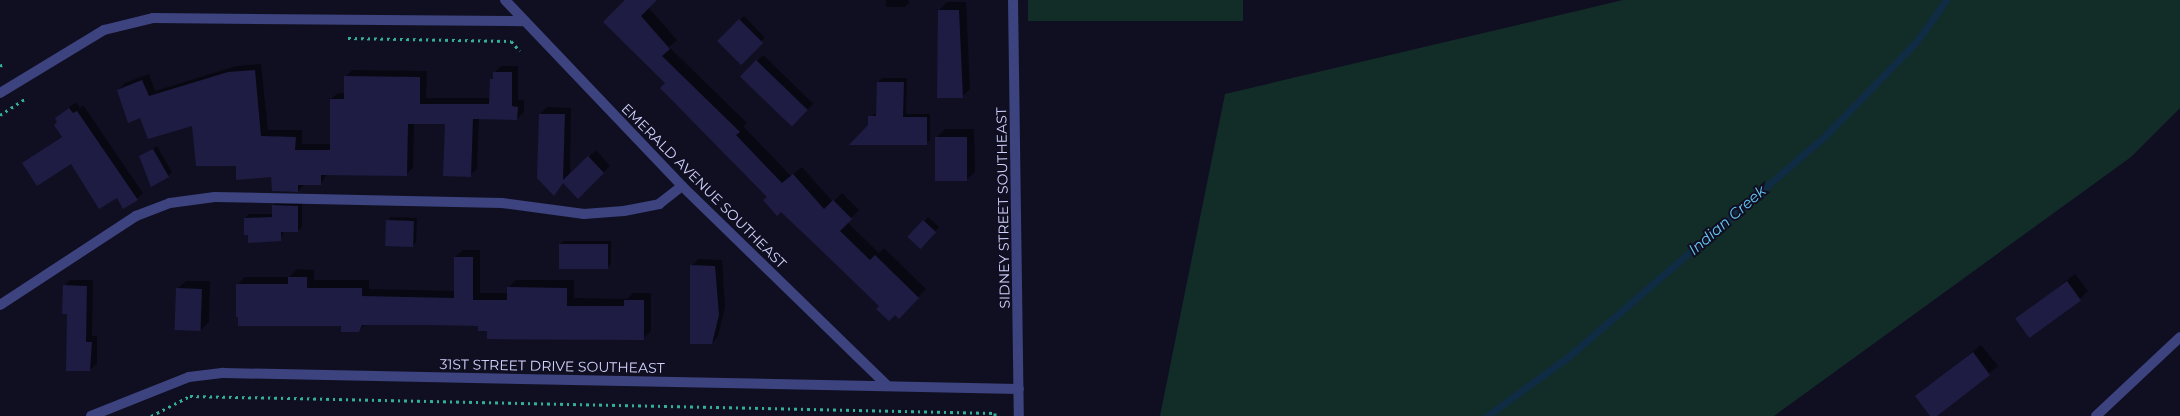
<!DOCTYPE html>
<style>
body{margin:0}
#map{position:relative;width:2180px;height:416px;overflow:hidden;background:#100f22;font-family:Montserrat,sans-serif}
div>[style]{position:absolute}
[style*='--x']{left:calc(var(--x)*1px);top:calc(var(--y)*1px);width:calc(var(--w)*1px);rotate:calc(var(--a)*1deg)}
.green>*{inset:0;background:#122c28;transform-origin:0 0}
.shadow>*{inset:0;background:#0007;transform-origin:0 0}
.stream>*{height:7px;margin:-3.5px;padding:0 3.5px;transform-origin:3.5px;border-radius:3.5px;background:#102c45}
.building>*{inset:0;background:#1e1c42;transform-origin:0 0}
.path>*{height:3px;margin-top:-1.5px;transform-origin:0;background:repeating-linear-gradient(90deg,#34af97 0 2.5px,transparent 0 6.5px)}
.service>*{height:10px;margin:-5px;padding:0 5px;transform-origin:5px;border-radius:5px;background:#3c437f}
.minor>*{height:10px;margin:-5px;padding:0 5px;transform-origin:5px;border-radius:5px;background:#3c437f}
span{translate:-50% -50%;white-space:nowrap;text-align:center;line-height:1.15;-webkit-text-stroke:4px #100f22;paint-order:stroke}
.street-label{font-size:14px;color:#d2d3fd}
.water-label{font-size:15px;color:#66c8f8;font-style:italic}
</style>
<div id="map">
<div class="green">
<div style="left:1028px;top:0;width:215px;height:21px"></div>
<div style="clip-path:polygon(1623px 0,2180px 0,2180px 108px,2131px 157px,1774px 416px,1160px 416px,1225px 94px)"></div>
</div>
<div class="shadow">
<div style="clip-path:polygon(628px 0,655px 0,648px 7px,677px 40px,669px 47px,747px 123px,743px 126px,791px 176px,802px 167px,833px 202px,842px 193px,859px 210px,847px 222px,879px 253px,884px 248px,926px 289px,899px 317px,881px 306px,768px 197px,666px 83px)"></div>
<div style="clip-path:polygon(886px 0,909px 0,909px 3px,905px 7px,886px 7px)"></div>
<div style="clip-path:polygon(947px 2px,966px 2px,970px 89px,962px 97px,939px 10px)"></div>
<div style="left:744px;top:16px;width:30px;height:35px;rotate:46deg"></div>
<div style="left:763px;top:55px;width:70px;height:30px;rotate:44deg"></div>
<div style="clip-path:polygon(261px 64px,268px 130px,302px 130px,302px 144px,331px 144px,331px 99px,338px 93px,345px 93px,345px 77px,352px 70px,427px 71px,426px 98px,491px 98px,494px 73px,501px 66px,518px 66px,518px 100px,524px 100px,524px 112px,517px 119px,479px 118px,477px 169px,470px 175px,447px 123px,414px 123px,413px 168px,406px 174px,327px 174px,321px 184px,305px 184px,298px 191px,272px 176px,237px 165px,193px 124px,140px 116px,118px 90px,125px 83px,149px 74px,155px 91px,236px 66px)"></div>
<div style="clip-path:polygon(882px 78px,907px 78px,906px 114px,930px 114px,930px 140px,926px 144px,869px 126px,869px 117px,878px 113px,878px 82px)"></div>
<div style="clip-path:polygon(76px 102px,80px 108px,83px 105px,143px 193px,137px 199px,117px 197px,72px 162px,23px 163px,63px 136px,56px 118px)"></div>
<div style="clip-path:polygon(547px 107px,571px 108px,570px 175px,596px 150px,610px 166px,578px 197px,564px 182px,554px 194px,540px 114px)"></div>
<div style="clip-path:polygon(945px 129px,974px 129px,975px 172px,966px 180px,937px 137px)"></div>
<div style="clip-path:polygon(157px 146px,172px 172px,168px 176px,140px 157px)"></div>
<div style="clip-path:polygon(277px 202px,302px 202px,302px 227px,298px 231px,284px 231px,280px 240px,245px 218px,249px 214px,273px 214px,273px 206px)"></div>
<div style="clip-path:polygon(391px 217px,417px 218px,416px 242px,412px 246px,387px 221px)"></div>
<div style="left:928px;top:217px;width:15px;height:27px;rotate:42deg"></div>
<div style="clip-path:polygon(564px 241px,611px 241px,611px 264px,607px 268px,560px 244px)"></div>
<div style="clip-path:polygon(463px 250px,480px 250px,480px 293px,508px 293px,508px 288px,516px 280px,574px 280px,574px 298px,627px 299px,633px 293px,651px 293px,651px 331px,643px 339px,489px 329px,479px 325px,366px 323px,359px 331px,237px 285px,245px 277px,289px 277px,297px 269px,314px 270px,314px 280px,369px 280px,369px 289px,455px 291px,455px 257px)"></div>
<div style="clip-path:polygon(698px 259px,722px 260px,725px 307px,718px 336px,712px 343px,692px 266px)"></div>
<div style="clip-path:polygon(2075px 274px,2088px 291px,2080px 299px,2017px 320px)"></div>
<div style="clip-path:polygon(70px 280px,93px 280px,92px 336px,97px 336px,97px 363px,91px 369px,68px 370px,68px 313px,64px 286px)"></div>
<div style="clip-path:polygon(186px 281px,210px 281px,209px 322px,201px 330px,177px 289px)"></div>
<div style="left:1981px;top:345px;width:27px;height:83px;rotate:51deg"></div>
</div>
<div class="stream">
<div style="--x:1487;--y:416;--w:100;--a:-36.1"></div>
<div style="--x:1568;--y:357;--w:338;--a:-40.7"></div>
<div style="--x:1824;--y:137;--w:134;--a:-45.9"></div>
<div style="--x:1917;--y:41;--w:50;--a:-54.7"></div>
</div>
<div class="building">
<div style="clip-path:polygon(625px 0,657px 0,641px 16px,670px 49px,662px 56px,740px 132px,736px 135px,782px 183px,793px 174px,824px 209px,833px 200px,852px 219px,840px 231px,870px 260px,875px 255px,919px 298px,899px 319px,895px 315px,889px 321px,876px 309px,879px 306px,821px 250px,781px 212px,777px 216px,763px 200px,767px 197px,660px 88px,665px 83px,603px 22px)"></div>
<div style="clip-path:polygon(938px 10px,959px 10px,963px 98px,937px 98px)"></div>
<div style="left:739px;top:19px;width:34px;height:31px;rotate:45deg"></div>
<div style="left:756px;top:60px;width:72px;height:23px;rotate:44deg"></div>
<div style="clip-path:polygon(255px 70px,261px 136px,296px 137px,295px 150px,330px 150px,330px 99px,344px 99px,344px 76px,420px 77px,420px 104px,489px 104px,490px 79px,493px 79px,493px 72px,512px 72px,512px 106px,518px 107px,517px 120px,473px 119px,471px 177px,443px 176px,445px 124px,408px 124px,407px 176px,321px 175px,321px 185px,298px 185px,298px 192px,272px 191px,271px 177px,236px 180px,236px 166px,196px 166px,192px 126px,148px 139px,140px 118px,128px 123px,117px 90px,142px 80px,149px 96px,228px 72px)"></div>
<div style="clip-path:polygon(877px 82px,904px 82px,903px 117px,927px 117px,927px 145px,849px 145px,868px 125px,868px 116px,876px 116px)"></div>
<div style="clip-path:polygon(69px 108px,73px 113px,77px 111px,138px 200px,123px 209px,117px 198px,99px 209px,71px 164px,37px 186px,22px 163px,62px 137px,54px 125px,57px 122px,55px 118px)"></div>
<div style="clip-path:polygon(539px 114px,565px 114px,563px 180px,588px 156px,604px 173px,578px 199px,563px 183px,554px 196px,537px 178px)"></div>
<div style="left:935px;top:137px;width:32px;height:44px"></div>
<div style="clip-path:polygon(153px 149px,169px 177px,151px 187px,139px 156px)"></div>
<div style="clip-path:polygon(272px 205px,298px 206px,298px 232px,281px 232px,281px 241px,248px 243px,248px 235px,244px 235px,244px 218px,272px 217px)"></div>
<div style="left:386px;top:220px;width:28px;height:26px;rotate:2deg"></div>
<div style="left:923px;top:220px;width:18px;height:23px;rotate:43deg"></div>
<div style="left:559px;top:244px;width:49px;height:25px"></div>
<div style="clip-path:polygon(454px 257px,473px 257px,473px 300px,507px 300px,507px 287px,567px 288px,567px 306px,624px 306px,624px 300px,644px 300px,644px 340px,487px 339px,487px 331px,478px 331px,478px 326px,430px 325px,362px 325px,359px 332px,341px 332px,341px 326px,238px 326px,238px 317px,236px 317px,236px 284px,288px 284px,288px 277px,307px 277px,307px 288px,362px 288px,362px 296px,454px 298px)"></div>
<div style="clip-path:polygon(690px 265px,715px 266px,719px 315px,712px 344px,690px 344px)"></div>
<div style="left:2067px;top:281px;width:24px;height:64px;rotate:54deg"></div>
<div style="clip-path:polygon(63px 285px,87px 286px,86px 342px,92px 342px,90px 371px,66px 371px,67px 314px,62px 314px)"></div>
<div style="left:176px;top:288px;width:26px;height:42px;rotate:2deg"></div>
<div style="clip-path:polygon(1973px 352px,1990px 375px,1937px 416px,1930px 416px,1915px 396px)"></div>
</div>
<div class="path">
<div style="--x:348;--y:38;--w:163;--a:1.1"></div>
<div style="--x:511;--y:41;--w:13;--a:48"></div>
<div style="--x:0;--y:66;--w:4;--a:-34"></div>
<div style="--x:0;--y:115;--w:30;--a:-33"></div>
<div style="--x:151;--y:416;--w:44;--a:-27.1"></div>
<div style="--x:190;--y:396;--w:805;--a:1.21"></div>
<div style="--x:995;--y:413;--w:3;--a:90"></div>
</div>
<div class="service">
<div style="--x:0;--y:305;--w:163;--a:-33.2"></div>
<div style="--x:136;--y:216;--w:36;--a:-21"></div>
<div style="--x:170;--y:203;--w:45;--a:-7.6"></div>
<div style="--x:215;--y:197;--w:287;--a:1.2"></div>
<div style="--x:502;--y:203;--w:83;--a:7.6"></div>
<div style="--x:584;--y:214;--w:40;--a:-4.3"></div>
<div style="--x:624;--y:211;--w:36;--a:-11"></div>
<div style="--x:659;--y:204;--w:29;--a:-38"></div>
</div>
<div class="minor">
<div style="--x:505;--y:0;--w:257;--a:46.4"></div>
<div style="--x:682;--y:186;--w:287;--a:44.2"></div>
<div style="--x:1013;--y:0;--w:416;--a:89.2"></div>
<div style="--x:0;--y:93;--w:122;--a:-31.2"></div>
<div style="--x:104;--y:30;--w:50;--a:-13.8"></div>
<div style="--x:153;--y:18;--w:372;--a:0.5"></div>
<div style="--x:91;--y:416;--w:105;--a:-21.7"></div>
<div style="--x:189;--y:377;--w:35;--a:-7"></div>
<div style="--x:224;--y:373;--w:795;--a:1.15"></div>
<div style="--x:2096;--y:416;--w:115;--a:-43.2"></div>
</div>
<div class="street-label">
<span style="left:704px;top:186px;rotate:45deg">EMERALD AVENUE SOUTHEAST</span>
<span style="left:1003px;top:208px;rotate:-91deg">SIDNEY STREET SOUTHEAST</span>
<span style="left:552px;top:366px;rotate:1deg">31ST STREET DRIVE SOUTHEAST</span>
</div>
<div class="water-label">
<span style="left:1727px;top:220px;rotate:-41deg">Indian Creek</span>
</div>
</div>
